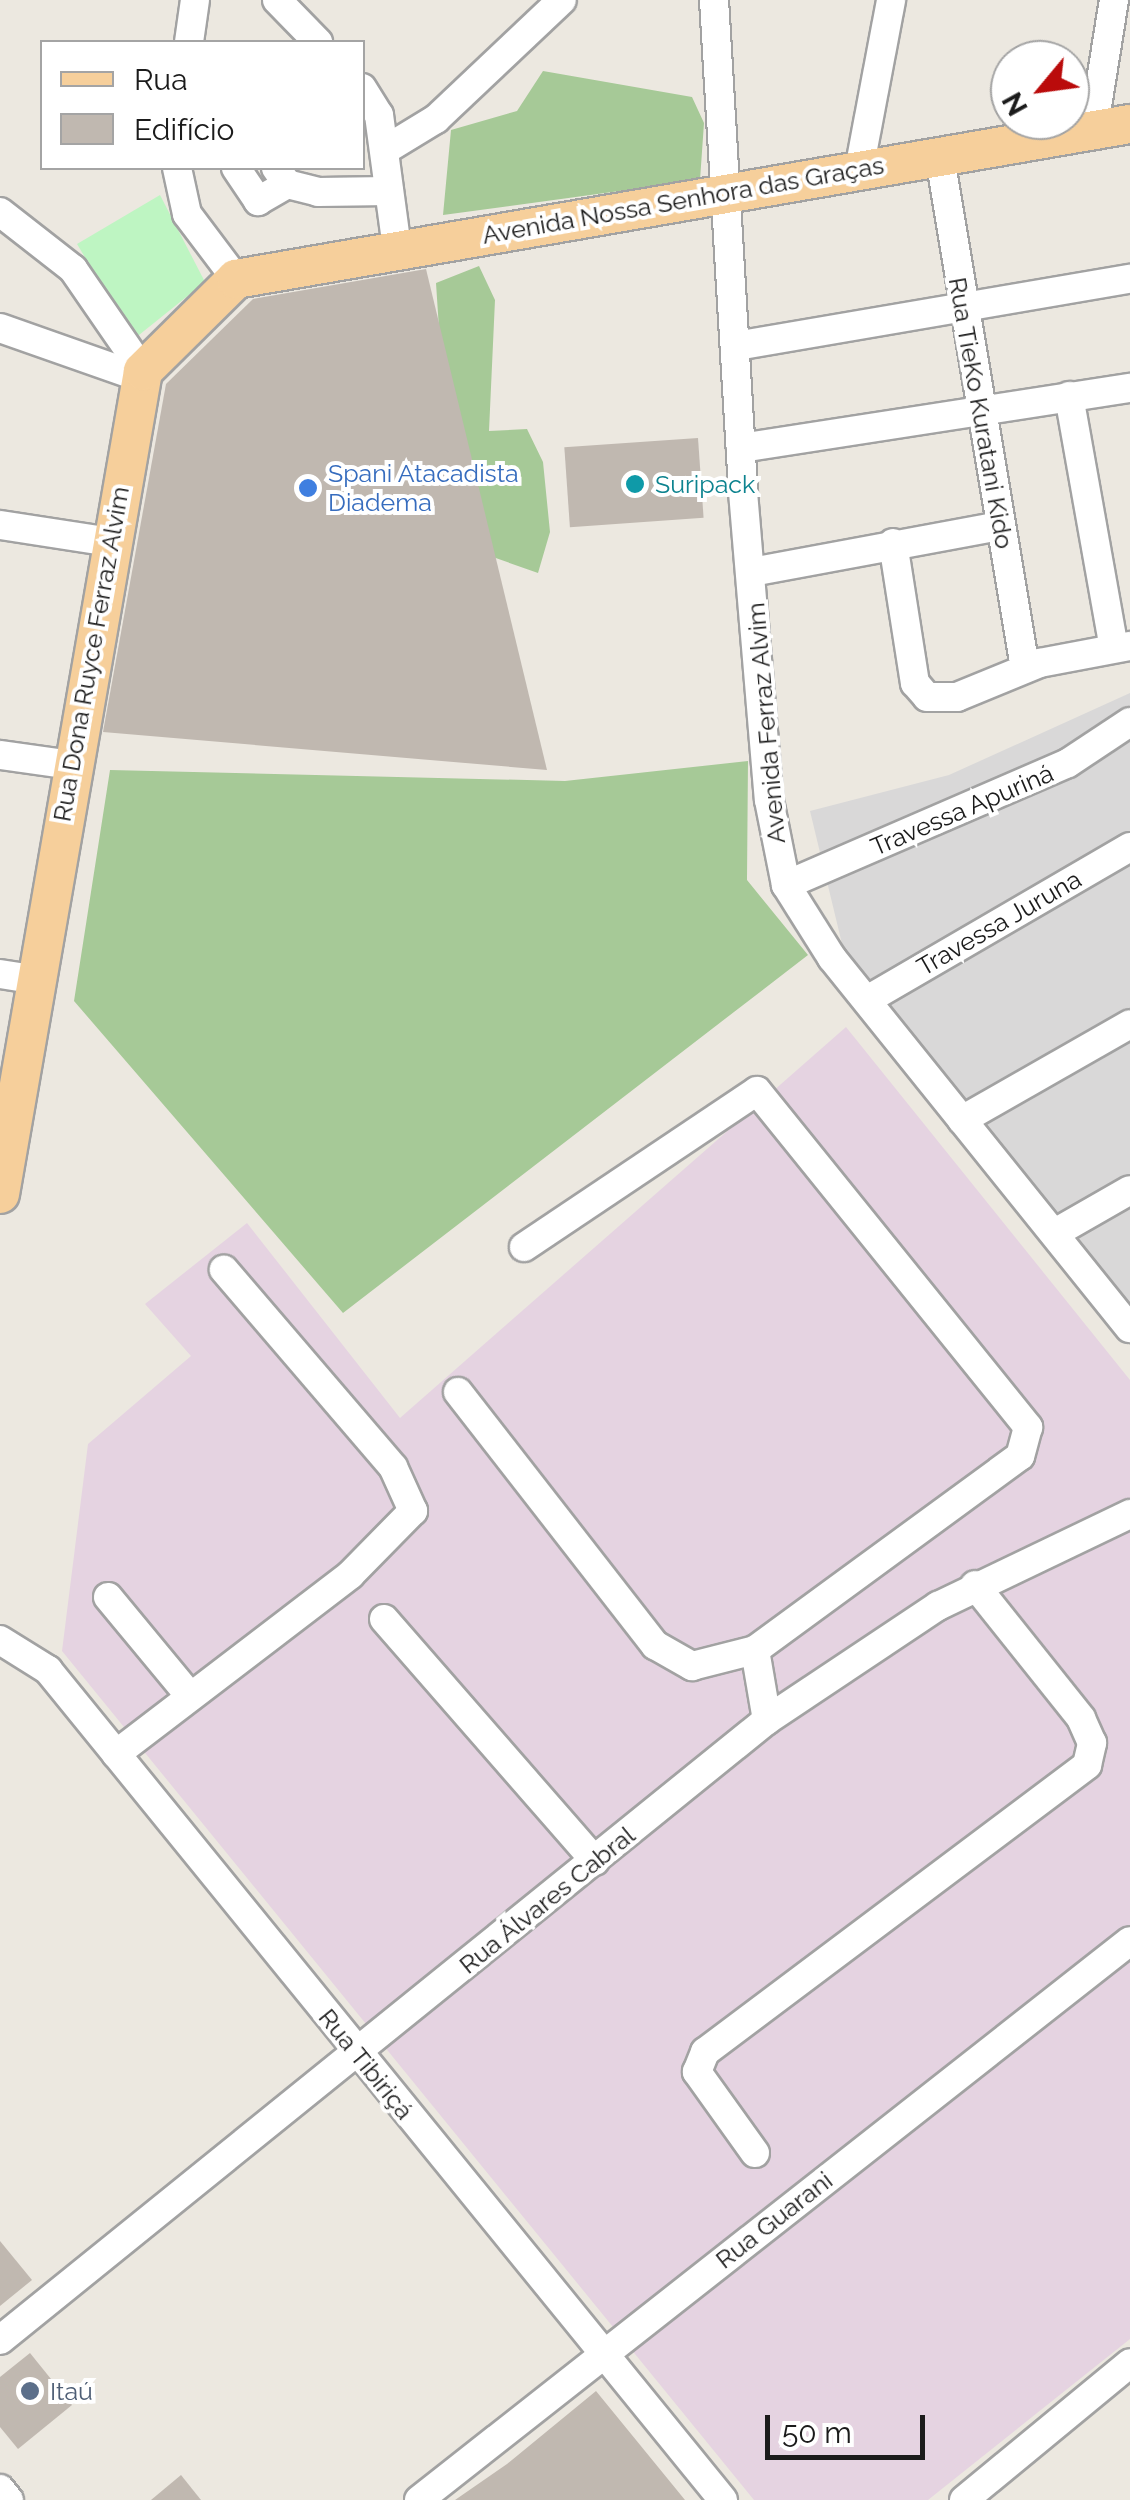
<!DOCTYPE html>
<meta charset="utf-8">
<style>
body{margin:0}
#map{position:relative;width:1130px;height:2500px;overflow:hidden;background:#ece8e0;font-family:Raleway,sans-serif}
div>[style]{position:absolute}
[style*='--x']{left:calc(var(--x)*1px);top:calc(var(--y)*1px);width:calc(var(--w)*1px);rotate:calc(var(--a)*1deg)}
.residential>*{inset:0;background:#d9d8d8}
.industrial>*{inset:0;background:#e5d3e1}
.forest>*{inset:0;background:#a6c997}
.park>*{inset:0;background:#bef5c2}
.building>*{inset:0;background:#c0b8b0;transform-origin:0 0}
.roads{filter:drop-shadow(2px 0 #a2a2a2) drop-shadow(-2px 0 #a2a2a2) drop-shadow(0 2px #a2a2a2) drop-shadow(0 -2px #a2a2a2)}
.minor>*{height:28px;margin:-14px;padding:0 14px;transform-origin:14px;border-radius:14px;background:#fff}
.major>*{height:38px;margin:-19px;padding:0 19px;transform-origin:19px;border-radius:19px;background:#f6cf9b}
.dots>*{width:28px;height:28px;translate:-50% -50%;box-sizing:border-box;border:5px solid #fff;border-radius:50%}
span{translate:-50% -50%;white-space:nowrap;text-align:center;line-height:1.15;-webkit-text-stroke:8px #fff;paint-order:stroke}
.street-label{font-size:25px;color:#1b1b1b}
.shop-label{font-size:25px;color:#366cbe}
.left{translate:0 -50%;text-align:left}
.culture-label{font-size:25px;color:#0d838f}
.service-label{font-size:25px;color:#4e5e75}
.legend{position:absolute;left:40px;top:40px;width:325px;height:130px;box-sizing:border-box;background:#fff;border:2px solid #a4a4a4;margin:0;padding:12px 18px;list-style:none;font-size:30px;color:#1b1b1b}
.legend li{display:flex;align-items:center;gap:20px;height:50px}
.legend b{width:50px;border:2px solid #a4a4a4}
.north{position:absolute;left:990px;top:40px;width:100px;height:100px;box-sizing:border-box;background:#fff;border:2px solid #a4a4a4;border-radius:50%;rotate:241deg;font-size:28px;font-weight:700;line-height:40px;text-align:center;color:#1b1b1b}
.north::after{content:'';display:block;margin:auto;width:35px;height:45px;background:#ba0b0b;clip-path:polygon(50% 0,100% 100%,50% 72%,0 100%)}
.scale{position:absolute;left:765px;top:2415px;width:160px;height:45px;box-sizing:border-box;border:5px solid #1b1b1b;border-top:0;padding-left:12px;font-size:30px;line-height:35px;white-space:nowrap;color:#1b1b1b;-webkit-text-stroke:8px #fff;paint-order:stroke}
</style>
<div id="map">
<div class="residential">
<div style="clip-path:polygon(1130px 693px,1130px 1307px,843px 948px,810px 811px,949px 775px)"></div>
</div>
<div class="industrial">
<div style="clip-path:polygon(846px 1027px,1130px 1380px,1130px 2339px,928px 2500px,754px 2500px,62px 1651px,88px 1444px,191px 1356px,145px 1304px,247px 1223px,400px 1418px)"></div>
</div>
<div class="forest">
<div style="clip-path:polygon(543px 71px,692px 97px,704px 123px,700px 180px,443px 215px,451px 130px,517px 111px)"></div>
<div style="clip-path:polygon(479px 266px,495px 300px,489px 431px,527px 429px,543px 462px,550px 532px,538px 573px,453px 543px,436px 283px)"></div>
<div style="clip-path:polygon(748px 761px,747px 880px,808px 955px,343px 1313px,74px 1001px,110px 770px,565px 781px)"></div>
</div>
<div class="park">
<div style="clip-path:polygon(160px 195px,205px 282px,134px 339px,77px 244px)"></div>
</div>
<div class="building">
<div style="clip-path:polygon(426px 269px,547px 770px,103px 732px,166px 384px,253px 299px)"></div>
<div style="left:698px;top:438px;width:80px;height:134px;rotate:86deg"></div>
<div style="clip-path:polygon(0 2241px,32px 2280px,0 2306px)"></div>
<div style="clip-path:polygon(30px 2353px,72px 2405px,18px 2449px,0 2427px,0 2377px)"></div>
<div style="clip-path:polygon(596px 2391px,685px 2500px,455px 2500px,507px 2464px)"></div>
<div style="clip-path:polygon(181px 2475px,201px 2500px,151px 2500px)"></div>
</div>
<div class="roads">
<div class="minor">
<div style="--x:277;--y:0;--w:59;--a:45.7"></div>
<div style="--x:714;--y:0;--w:493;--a:86.6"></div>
<div style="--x:743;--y:492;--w:309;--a:85.2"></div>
<div style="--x:769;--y:800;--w:87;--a:78.7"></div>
<div style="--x:786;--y:885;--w:86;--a:57.8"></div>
<div style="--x:832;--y:958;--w:475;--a:51.2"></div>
<div style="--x:189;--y:42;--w:42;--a:-81.9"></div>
<div style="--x:362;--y:88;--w:32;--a:58"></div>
<div style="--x:379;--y:115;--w:135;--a:82.3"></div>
<div style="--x:1093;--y:131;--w:133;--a:-80.9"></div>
<div style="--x:385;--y:150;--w:60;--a:-31.3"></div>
<div style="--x:436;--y:119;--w:173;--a:-43.4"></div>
<div style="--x:940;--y:158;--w:517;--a:80.54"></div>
<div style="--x:177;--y:168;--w:47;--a:77.7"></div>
<div style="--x:187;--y:214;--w:81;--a:53"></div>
<div style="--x:236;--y:168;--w:40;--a:56"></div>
<div style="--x:258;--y:201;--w:34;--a:-30"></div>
<div style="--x:276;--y:168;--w:19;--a:55"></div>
<div style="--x:287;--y:184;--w:32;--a:14"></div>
<div style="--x:318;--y:192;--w:71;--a:-0.8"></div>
<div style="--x:859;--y:170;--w:173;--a:-79.3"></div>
<div style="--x:0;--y:212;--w:93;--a:38"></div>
<div style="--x:73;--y:269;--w:124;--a:55.5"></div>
<div style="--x:0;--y:328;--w:151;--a:19.4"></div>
<div style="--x:736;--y:346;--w:400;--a:-9.7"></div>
<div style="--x:1069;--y:396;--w:256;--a:79.9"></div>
<div style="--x:741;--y:448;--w:394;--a:-8.8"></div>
<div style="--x:0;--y:525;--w:112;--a:8.7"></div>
<div style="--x:893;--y:543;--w:142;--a:81.1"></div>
<div style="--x:915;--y:683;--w:18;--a:49"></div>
<div style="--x:927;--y:697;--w:30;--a:0"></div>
<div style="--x:957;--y:697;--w:90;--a:-22.3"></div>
<div style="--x:1040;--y:663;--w:92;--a:-10.7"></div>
<div style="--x:752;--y:572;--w:253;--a:-10.5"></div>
<div style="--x:0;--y:755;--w:72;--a:8"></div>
<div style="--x:786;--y:885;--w:307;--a:-23.4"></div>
<div style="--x:1068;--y:763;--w:74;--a:-33.5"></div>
<div style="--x:0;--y:974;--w:33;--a:9"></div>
<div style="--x:867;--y:1000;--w:304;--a:-30.2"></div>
<div style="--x:962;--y:1120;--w:193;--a:-29.7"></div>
<div style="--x:1055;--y:1233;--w:86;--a:-29.8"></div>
<div style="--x:524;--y:1247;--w:280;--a:-33.8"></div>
<div style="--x:757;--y:1091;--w:432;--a:51.1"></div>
<div style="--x:1028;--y:1427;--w:30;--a:105"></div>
<div style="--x:1020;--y:1456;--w:328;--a:143.8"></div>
<div style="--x:755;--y:1650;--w:71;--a:80.3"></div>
<div style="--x:458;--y:1392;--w:321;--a:52.1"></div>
<div style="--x:655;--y:1645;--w:43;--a:29.6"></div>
<div style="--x:692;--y:1666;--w:65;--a:-14.3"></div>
<div style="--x:108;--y:1597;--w:129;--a:50.4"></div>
<div style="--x:384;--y:1619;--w:321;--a:48.9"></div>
<div style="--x:0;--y:1640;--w:57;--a:32"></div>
<div style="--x:48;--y:1670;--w:1070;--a:50.88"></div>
<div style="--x:116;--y:1754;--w:295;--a:-37.4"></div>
<div style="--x:350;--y:1575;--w:90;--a:-45.5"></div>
<div style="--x:413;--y:1511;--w:48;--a:-114.4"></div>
<div style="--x:393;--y:1467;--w:260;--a:-130.6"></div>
<div style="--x:755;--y:2153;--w:100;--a:-125.6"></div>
<div style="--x:697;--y:2072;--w:22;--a:-68"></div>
<div style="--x:705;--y:2052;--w:478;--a:-36.9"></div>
<div style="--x:1087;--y:1765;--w:23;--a:-77"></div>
<div style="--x:1092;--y:1743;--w:27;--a:-114"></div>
<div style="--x:1081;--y:1718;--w:170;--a:-128.6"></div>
<div style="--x:0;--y:2340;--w:986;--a:-38.95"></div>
<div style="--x:767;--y:1720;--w:206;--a:-33.7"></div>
<div style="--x:938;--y:1606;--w:213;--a:-25.6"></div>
<div style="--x:0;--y:2489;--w:14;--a:51"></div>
<div style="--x:419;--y:2500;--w:904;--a:-38.18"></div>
<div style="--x:964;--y:2500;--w:215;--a:-39.5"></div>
</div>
<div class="major">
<div style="--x:0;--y:1194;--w:835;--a:-80.14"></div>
<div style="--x:143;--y:371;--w:131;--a:-44.7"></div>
<div style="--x:236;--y:279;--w:907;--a:-9.84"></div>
</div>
</div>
<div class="dots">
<div style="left:635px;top:484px;background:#0f9aa8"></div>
<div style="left:308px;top:488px;background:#3f7fe0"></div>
<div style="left:30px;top:2391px;background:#5c6f8a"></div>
</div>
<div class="street-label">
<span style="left:683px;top:200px;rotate:-10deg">Avenida Nossa Senhora das Graças</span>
<span style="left:981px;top:413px;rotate:80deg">Rua TieKo Kuratani Kido</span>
<span style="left:91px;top:654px;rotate:-80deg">Rua Dona Ruyce Ferraz Alvim</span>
<span style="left:766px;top:723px;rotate:-95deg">Avenida Ferraz Alvim</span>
<span style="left:962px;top:810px;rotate:-23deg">Travessa Apuriná</span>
<span style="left:999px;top:923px;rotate:-30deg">Travessa Juruna</span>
<span style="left:547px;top:1900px;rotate:-39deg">Rua Álvares Cabral</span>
<span style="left:366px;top:2064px;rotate:51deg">Rua Tibiriçá</span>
<span style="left:774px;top:2220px;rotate:-38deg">Rua Guarani</span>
</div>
<div class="shop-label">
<span class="left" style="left:328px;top:488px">Spani Atacadista<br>Diadema</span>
</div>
<div class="culture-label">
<span class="left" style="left:655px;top:484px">Suripack</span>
</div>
<div class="service-label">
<span class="left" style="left:50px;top:2391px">Itaú</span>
</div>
<ul class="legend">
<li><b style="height:12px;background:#f6cf9b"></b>Rua</li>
<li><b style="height:28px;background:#c0b8b0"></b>Edifício</li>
</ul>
<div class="north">N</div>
<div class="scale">50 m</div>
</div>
